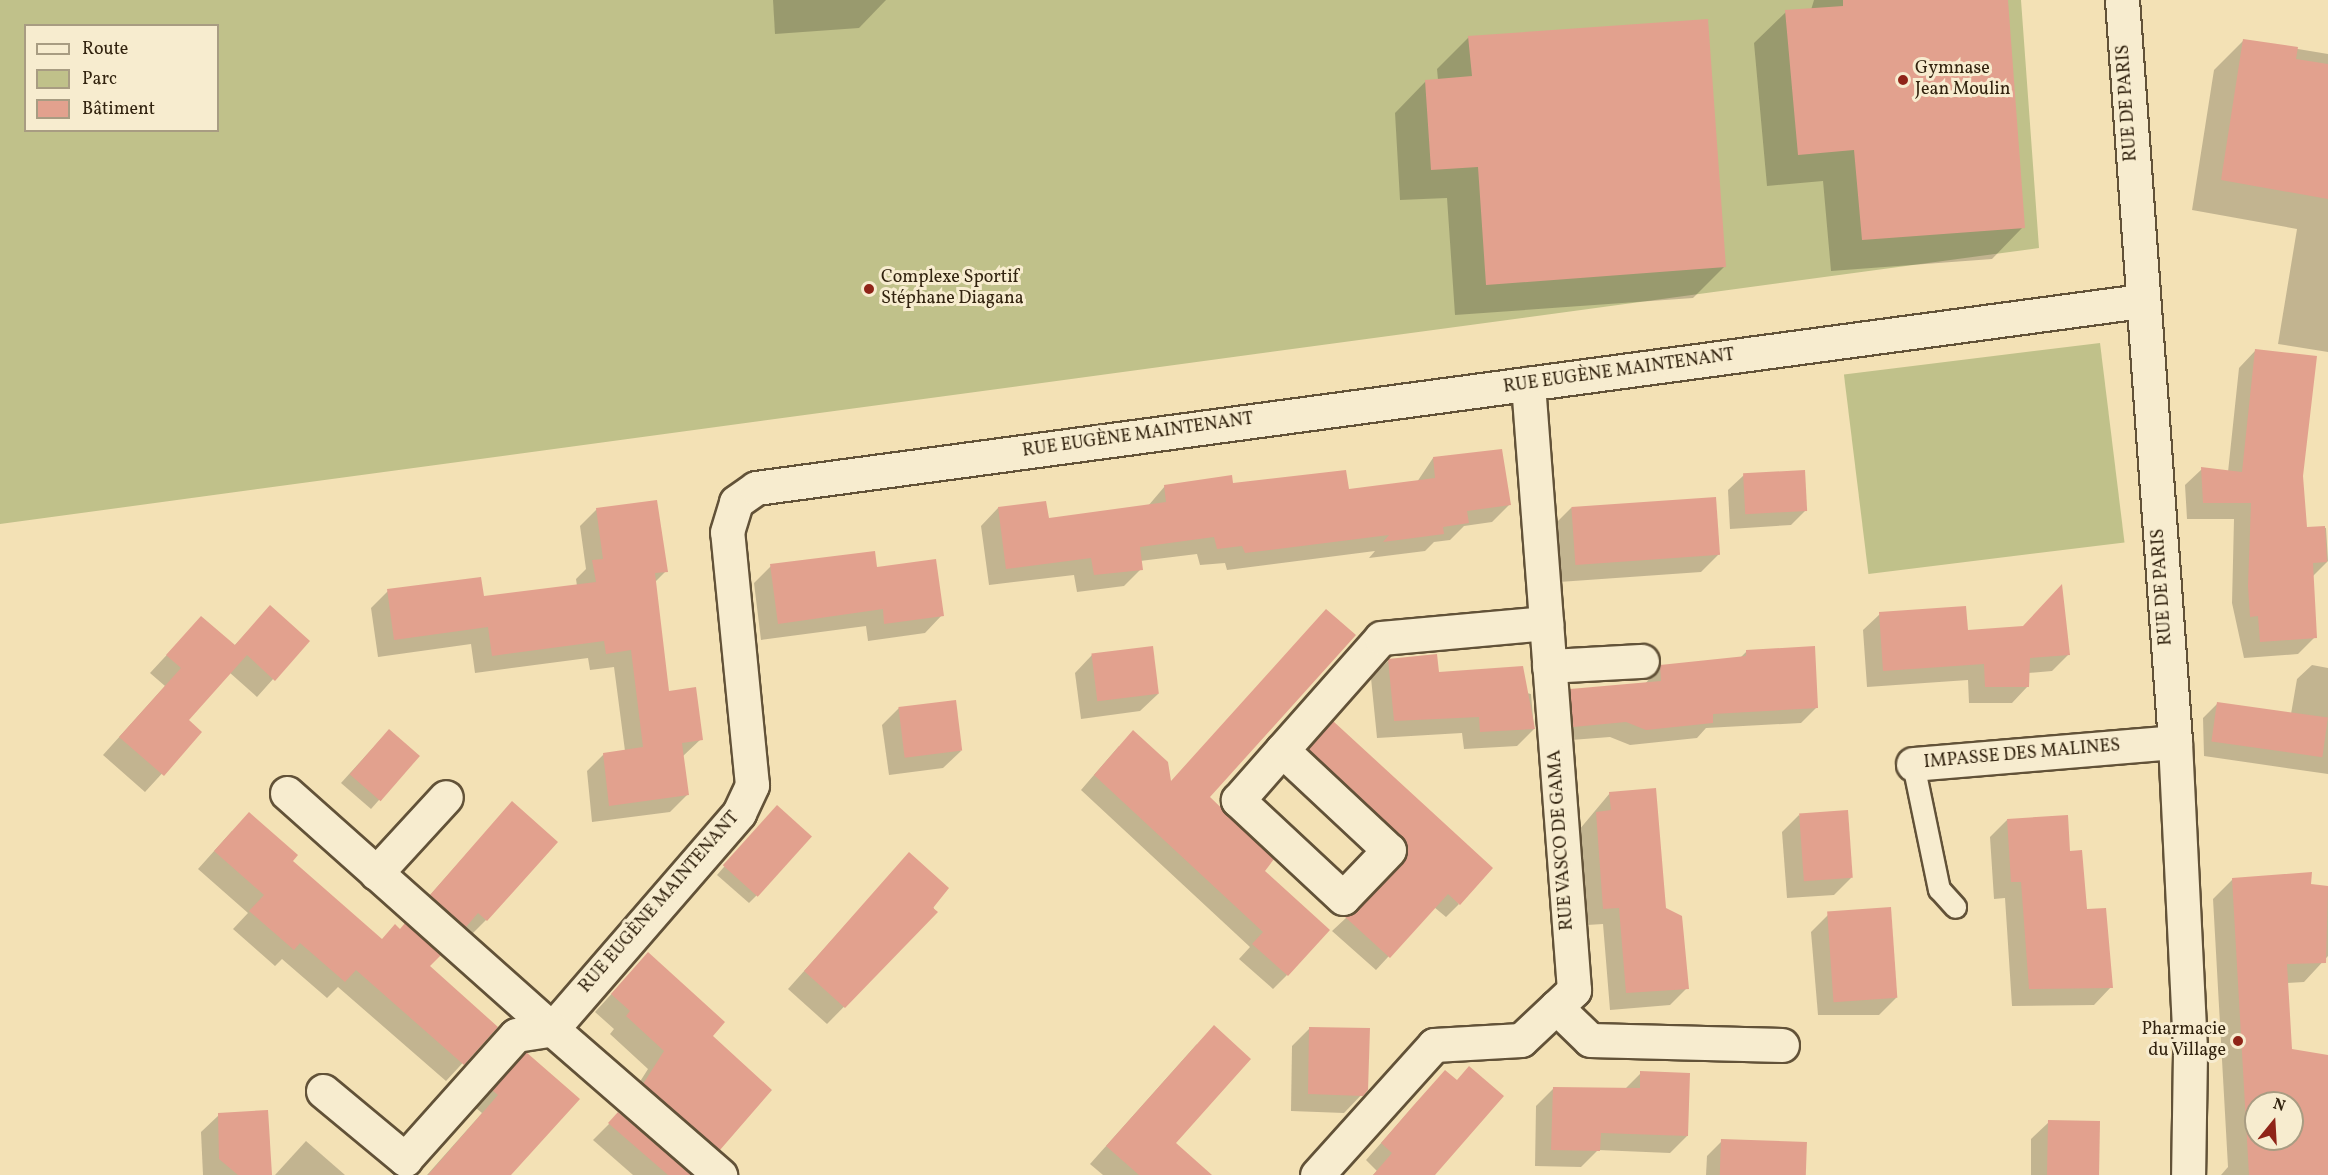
<!DOCTYPE html>
<meta charset="utf-8">
<style>
body{margin:0}
#map{position:relative;width:2328px;height:1175px;overflow:hidden;background:#f3e1b5;font-family:Vollkorn,serif}
div>[style]{position:absolute}
[style*='--x']{left:calc(var(--x)*1px);top:calc(var(--y)*1px);width:calc(var(--w)*1px);rotate:calc(var(--a)*1deg)}
.green>*{inset:0;background:#c0c18a;transform-origin:0 0}
.shadow>*{inset:0;background:#0003}
.building>*{inset:0;background:#e2a18e;transform-origin:0 0}
.roads{filter:drop-shadow(2px 0 #625238) drop-shadow(-2px 0 #625238) drop-shadow(0 2px #625238) drop-shadow(0 -2px #625238)}
.service>*{height:21px;margin:-10.5px;padding:0 10.5px;transform-origin:10.5px;border-radius:10.5px;background:#f7eccf}
.minor>*{height:33px;margin:-16.5px;padding:0 16.5px;transform-origin:16.5px;border-radius:16.5px;background:#f7eccf}
.tertiary>*{height:33px;margin:-16.5px;padding:0 16.5px;transform-origin:16.5px;border-radius:16.5px;background:#f7eccf}
.dots>*{width:16px;height:16px;translate:-50% -50%;box-sizing:border-box;border:3px solid #f7eccf;border-radius:50%}
span{translate:-50% -50%;white-space:nowrap;text-align:center;line-height:1.15;-webkit-text-stroke:6px #f7eccf;paint-order:stroke}
.poi-label{font-size:18px;color:#32230f}
.left{translate:0 -50%;text-align:left}
.right{translate:-100% -50%;text-align:right}
.street-label{font-size:18px;color:#32230f}
.legend{position:absolute;left:24px;top:24px;width:195px;height:108px;box-sizing:border-box;background:#f7eccf;border:2px solid #a89c82;margin:0;padding:8px 10px;list-style:none;font-size:18px;color:#32230f}
.legend li{display:flex;align-items:center;gap:12px;height:30px}
.legend b{width:30px;border:2px solid #a89c82}
.north{position:absolute;left:2244px;top:1091px;width:60px;height:60px;box-sizing:border-box;background:#f7eccf;border:2px solid #a89c82;border-radius:50%;rotate:18deg;font-size:16px;font-weight:700;line-height:24px;text-align:center;color:#32230f}
.north::after{content:'';display:block;margin:auto;width:21px;height:27px;background:#8f2418;clip-path:polygon(50% 0,100% 100%,50% 72%,0 100%)}
</style>
<div id="map">
<div class="green">
<div style="clip-path:polygon(evenodd,0 0,2021px 0,2039px 248px,0 524px,0 0,26px 26px,218px 26px,218px 130px,26px 130px,26px 26px)"></div>
<div style="left:2100px;top:343px;width:201px;height:258px;rotate:83deg"></div>
</div>
<div class="shadow">
<div style="clip-path:polygon(773px 0,886px 0,859px 28px,775px 34px)"></div>
<div style="clip-path:polygon(1814px 0,2006px 0,2023px 227px,1992px 259px,1831px 271px,1823px 181px,1767px 186px,1754px 43px,1786px 12px,1811px 10px)"></div>
<div style="clip-path:polygon(1469px 37px,1725px 266px,1693px 298px,1455px 315px,1447px 198px,1400px 200px,1395px 113px,1426px 81px,1438px 80px,1437px 69px)"></div>
<div style="clip-path:polygon(2244px 40px,2328px 54px,2328px 352px,2278px 344px,2297px 229px,2192px 210px,2214px 70px)"></div>
<div style="clip-path:polygon(2255px 351px,2302px 476px,2305px 528px,2326px 528px,2328px 561px,2312px 577px,2315px 637px,2298px 654px,2244px 658px,2232px 603px,2234px 519px,2187px 519px,2185px 485px,2202px 469px,2228px 472px,2239px 368px)"></div>
<div style="clip-path:polygon(1433px 458px,1509px 505px,1492px 522px,1464px 526px,1450px 540px,1434px 542px,1425px 551px,1369px 558px,1375px 551px,1227px 570px,1225px 563px,1200px 565px,1197px 554px,1140px 561px,1141px 569px,1124px 586px,1077px 592px,1074px 575px,989px 585px,981px 526px,998px 508px,1048px 519px,1148px 506px,1165px 486px,1347px 491px,1417px 482px)"></div>
<div style="clip-path:polygon(1744px 475px,1806px 510px,1791px 525px,1730px 529px,1728px 490px)"></div>
<div style="clip-path:polygon(1571px 508px,1719px 554px,1701px 572px,1559px 582px,1554px 525px)"></div>
<div style="clip-path:polygon(597px 509px,666px 571px,655px 582px,668px 692px,701px 739px,682px 757px,687px 795px,670px 812px,592px 822px,587px 771px,604px 754px,625px 751px,614px 667px,590px 670px,588px 658px,475px 673px,471px 644px,378px 657px,371px 608px,388px 591px,483px 598px,577px 586px,576px 579px,586px 569px,580px 526px)"></div>
<div style="clip-path:polygon(771px 566px,876px 569px,942px 615px,925px 633px,868px 641px,866px 626px,761px 640px,754px 583px)"></div>
<div style="clip-path:polygon(270px 607px,307px 641px,257px 697px,229px 672px,187px 720px,200px 732px,145px 792px,103px 755px,165px 686px,150px 673px,201px 618px,234px 646px)"></div>
<div style="clip-path:polygon(1880px 614px,1967px 632px,2068px 655px,2052px 671px,2028px 673px,2028px 686px,2012px 703px,1969px 703px,1968px 680px,1867px 687px,1863px 630px)"></div>
<div style="clip-path:polygon(1747px 651px,1817px 707px,1801px 723px,1706px 728px,1697px 738px,1630px 745px,1610px 737px,1558px 741px,1555px 706px,1571px 691px,1645px 684px,1660px 666px,1740px 658px)"></div>
<div style="clip-path:polygon(1092px 655px,1158px 694px,1140px 711px,1081px 719px,1075px 673px)"></div>
<div style="clip-path:polygon(1388px 661px,1531px 694px,1534px 729px,1517px 746px,1464px 749px,1462px 733px,1377px 738px,1371px 678px)"></div>
<div style="clip-path:polygon(2312px 665px,2328px 668px,2328px 774px,2204px 756px,2203px 718px,2218px 703px,2291px 714px,2297px 679px)"></div>
<div style="clip-path:polygon(899px 708px,961px 751px,943px 768px,889px 775px,882px 725px)"></div>
<div style="clip-path:polygon(1319px 736px,1459px 904px,1446px 917px,1434px 907px,1376px 970px,1332px 931px,1389px 878px,1394px 858px,1296px 763px)"></div>
<div style="clip-path:polygon(381px 739px,418px 756px,371px 809px,341px 783px)"></div>
<div style="clip-path:polygon(1119px 746px,1169px 783px,1208px 798px,1263px 871px,1287px 975px,1273px 989px,1239px 959px,1250px 947px,1081px 790px)"></div>
<div style="clip-path:polygon(1610px 793px,1664px 909px,1687px 988px,1670px 1005px,1610px 1010px,1603px 924px,1587px 925px,1579px 830px)"></div>
<div style="clip-path:polygon(512px 803px,486px 920px,469px 937px,414px 913px)"></div>
<div style="clip-path:polygon(769px 815px,757px 895px,749px 903px,717px 875px)"></div>
<div style="clip-path:polygon(1799px 815px,1851px 878px,1834px 895px,1787px 898px,1782px 832px)"></div>
<div style="clip-path:polygon(2007px 820px,2069px 852px,2111px 987px,2094px 1005px,2012px 1006px,2005px 898px,1994px 899px,1990px 837px)"></div>
<div style="clip-path:polygon(232px 831px,290px 861px,381px 940px,400px 930px,428px 966px,496px 1027px,446px 1081px,338px 987px,327px 998px,282px 959px,275px 966px,233px 929px,248px 913px,198px 869px)"></div>
<div style="clip-path:polygon(909px 854px,936px 913px,827px 1024px,788px 989px)"></div>
<div style="clip-path:polygon(evenodd,2233px 879px,2328px 887px,2328px 956px,2304px 982px,2287px 983px,2291px 1051px,2328px 1056px,2328px 1175px,2221px 1175px,2228px 1167px,2213px 899px,2233px 879px,2256px 1103px,2292px 1103px,2292px 1139px,2256px 1139px,2256px 1103px)"></div>
<div style="clip-path:polygon(1828px 915px,1896px 998px,1879px 1015px,1818px 1015px,1811px 932px)"></div>
<div style="clip-path:polygon(648px 954px,711px 1036px,770px 1090px,702px 1166px,627px 1102px,648px 1069px,610px 1034px,614px 1029px,595px 1012px)"></div>
<div style="clip-path:polygon(1310px 1028px,1367px 1089px,1344px 1113px,1291px 1111px,1292px 1046px)"></div>
<div style="clip-path:polygon(1197px 1044px,1174px 1143px,1159px 1175px,1103px 1175px,1090px 1164px)"></div>
<div style="clip-path:polygon(509px 1071px,509px 1175px,427px 1175px,482px 1113px,476px 1108px)"></div>
<div style="clip-path:polygon(1641px 1073px,1687px 1136px,1670px 1153px,1598px 1150px,1581px 1167px,1535px 1166px,1536px 1106px,1554px 1088px,1624px 1090px)"></div>
<div style="clip-path:polygon(1456px 1081px,1433px 1175px,1373px 1175px,1377px 1171px,1366px 1160px,1429px 1089px)"></div>
<div style="clip-path:polygon(619px 1114px,693px 1175px,633px 1175px,593px 1140px)"></div>
<div style="clip-path:polygon(219px 1115px,270px 1175px,203px 1175px,201px 1132px)"></div>
<div style="clip-path:polygon(2049px 1122px,2095px 1175px,2031px 1175px,2031px 1139px)"></div>
<div style="clip-path:polygon(306px 1141px,345px 1175px,275px 1175px)"></div>
<div style="clip-path:polygon(1722px 1141px,1805px 1175px,1706px 1175px,1707px 1156px)"></div>
</div>
<div class="building">
<div style="clip-path:polygon(1843px 0,2008px 0,2025px 228px,1862px 240px,1854px 150px,1798px 155px,1785px 10px,1843px 6px)"></div>
<div style="clip-path:polygon(1708px 19px,1726px 267px,1486px 285px,1478px 167px,1431px 170px,1425px 80px,1472px 76px,1468px 36px)"></div>
<div style="clip-path:polygon(2243px 39px,2298px 47px,2296px 59px,2328px 64px,2328px 199px,2221px 180px)"></div>
<div style="clip-path:polygon(2255px 349px,2317px 356px,2303px 476px,2307px 527px,2325px 526px,2327px 562px,2313px 563px,2317px 638px,2260px 642px,2258px 616px,2250px 617px,2248px 586px,2251px 503px,2203px 503px,2201px 467px,2242px 472px)"></div>
<div style="clip-path:polygon(1502px 449px,1511px 505px,1467px 511px,1469px 523px,1443px 527px,1444px 534px,1383px 542px,1389px 535px,1245px 553px,1242px 546px,1217px 549px,1214px 537px,1140px 547px,1143px 570px,1094px 575px,1091px 558px,1006px 569px,998px 507px,1046px 501px,1049px 518px,1166px 502px,1164px 485px,1232px 475px,1233px 483px,1346px 470px,1349px 489px,1435px 478px,1433px 457px)"></div>
<div style="left:1805px;top:470px;width:41px;height:62px;rotate:87deg"></div>
<div style="left:1716px;top:497px;width:58px;height:145px;rotate:86deg"></div>
<div style="clip-path:polygon(657px 500px,668px 572px,655px 573px,669px 691px,696px 687px,703px 740px,682px 743px,689px 795px,609px 806px,603px 753px,643px 747px,631px 650px,606px 654px,604px 641px,492px 656px,488px 627px,394px 640px,387px 589px,481px 577px,484px 596px,596px 582px,592px 560px,603px 559px,596px 508px)"></div>
<div style="clip-path:polygon(875px 551px,877px 567px,936px 559px,944px 616px,884px 624px,883px 609px,778px 624px,770px 564px)"></div>
<div style="clip-path:polygon(2062px 584px,2070px 655px,2030px 658px,2029px 687px,1985px 687px,1984px 664px,1883px 671px,1879px 612px,1966px 606px,1968px 630px,2023px 626px)"></div>
<div style="clip-path:polygon(270px 605px,310px 641px,275px 681px,247px 655px,189px 720px,202px 732px,164px 776px,119px 737px,181px 668px,166px 655px,201px 616px,235px 645px)"></div>
<div style="clip-path:polygon(1326px 609px,1356px 635px,1210px 797px,1274px 859px,1265px 871px,1330px 930px,1288px 976px,1252px 944px,1263px 932px,1094px 775px,1133px 730px,1168px 762px,1171px 781px)"></div>
<div style="left:1153px;top:646px;width:48px;height:62px;rotate:83deg"></div>
<div style="clip-path:polygon(1815px 646px,1818px 708px,1713px 714px,1713px 723px,1646px 730px,1626px 722px,1573px 727px,1570px 689px,1661px 681px,1660px 665px,1746px 656px,1746px 650px)"></div>
<div style="clip-path:polygon(1437px 654px,1439px 672px,1523px 666px,1535px 729px,1480px 732px,1479px 717px,1394px 721px,1388px 659px)"></div>
<div style="left:956px;top:700px;width:51px;height:58px;rotate:83deg"></div>
<div style="left:2217px;top:702px;width:112px;height:40px;rotate:8deg"></div>
<div style="clip-path:polygon(1333px 721px,1493px 868px,1460px 905px,1448px 894px,1390px 958px,1344px 916px,1357px 911px,1403px 863px,1407px 845px,1308px 749px)"></div>
<div style="left:389px;top:729px;width:41px;height:60px;rotate:41deg"></div>
<div style="clip-path:polygon(1656px 788px,1666px 908px,1682px 916px,1689px 989px,1626px 993px,1619px 908px,1603px 909px,1596px 812px,1611px 810px,1609px 792px)"></div>
<div style="clip-path:polygon(512px 801px,558px 842px,487px 921px,478px 913px,466px 927px,430px 895px)"></div>
<div style="left:777px;top:805px;width:47px;height:81px;rotate:42deg"></div>
<div style="left:1848px;top:810px;width:68px;height:49px;rotate:86deg"></div>
<div style="clip-path:polygon(249px 812px,298px 855px,293px 861px,382px 939px,395px 924px,400px 929px,405px 923px,441px 955px,430px 966px,498px 1027px,464px 1065px,356px 970px,345px 982px,300px 943px,294px 950px,249px 911px,264px 895px,214px 851px)"></div>
<div style="clip-path:polygon(2068px 815px,2070px 851px,2082px 850px,2087px 909px,2106px 908px,2113px 988px,2029px 989px,2021px 882px,2011px 882px,2007px 819px)"></div>
<div style="clip-path:polygon(909px 852px,949px 888px,933px 908px,938px 912px,845px 1008px,804px 971px)"></div>
<div style="clip-path:polygon(evenodd,2312px 872px,2311px 884px,2328px 886px,2326px 963px,2287px 964px,2292px 1049px,2328px 1055px,2328px 1175px,2249px 1175px,2232px 878px,2312px 872px,2256px 1103px,2292px 1103px,2292px 1139px,2256px 1139px,2256px 1103px)"></div>
<div style="left:1891px;top:907px;width:91px;height:64px;rotate:86deg"></div>
<div style="clip-path:polygon(648px 952px,725px 1022px,713px 1036px,772px 1090px,720px 1150px,643px 1084px,664px 1051px,626px 1016px,630px 1011px,611px 994px)"></div>
<div style="clip-path:polygon(1214px 1025px,1251px 1059px,1176px 1143px,1212px 1175px,1139px 1175px,1106px 1146px)"></div>
<div style="clip-path:polygon(1309px 1027px,1370px 1028px,1368px 1090px,1363px 1096px,1308px 1094px)"></div>
<div style="clip-path:polygon(526px 1052px,580px 1099px,511px 1175px,428px 1175px,498px 1095px,492px 1090px)"></div>
<div style="clip-path:polygon(1469px 1066px,1504px 1096px,1435px 1175px,1373px 1175px,1392px 1153px,1381px 1143px,1413px 1106px,1445px 1070px,1457px 1080px)"></div>
<div style="clip-path:polygon(1640px 1071px,1690px 1073px,1688px 1136px,1601px 1133px,1600px 1151px,1551px 1150px,1553px 1087px,1640px 1088px)"></div>
<div style="clip-path:polygon(268px 1110px,272px 1175px,238px 1175px,219px 1159px,218px 1113px)"></div>
<div style="clip-path:polygon(618px 1112px,691px 1175px,668px 1175px,608px 1123px)"></div>
<div style="left:2048px;top:1120px;width:52px;height:55px;rotate:1deg"></div>
<div style="left:1721px;top:1139px;width:86px;height:36px;rotate:2deg"></div>
</div>
<div class="roads">
<div class="service">
<div style="--x:1913;--y:764;--w:128;--a:78.3"></div>
<div style="--x:1939;--y:889;--w:24;--a:48"></div>
</div>
<div class="minor">
<div style="--x:1549;--y:666;--w:93;--a:-3.1"></div>
<div style="--x:1282;--y:750;--w:146;--a:43.1"></div>
<div style="--x:1389;--y:850;--w:66;--a:133.8"></div>
<div style="--x:1343;--y:898;--w:144;--a:-137"></div>
<div style="--x:1238;--y:800;--w:67;--a:-48.7"></div>
<div style="--x:1282;--y:750;--w:149;--a:-48.5"></div>
<div style="--x:1381;--y:638;--w:166;--a:-5.2"></div>
<div style="--x:1913;--y:764;--w:263;--a:-4.8"></div>
<div style="--x:287;--y:793;--w:355;--a:41.7"></div>
<div style="--x:552;--y:1029;--w:286;--a:-49.1"></div>
<div style="--x:739;--y:813;--w:31;--a:-65"></div>
<div style="--x:752;--y:785;--w:254;--a:-95.6"></div>
<div style="--x:727;--y:532;--w:31;--a:-73"></div>
<div style="--x:736;--y:502;--w:24;--a:-35"></div>
<div style="--x:756;--y:488;--w:1398;--a:-7.69"></div>
<div style="--x:376;--y:873;--w:103;--a:-47.4"></div>
<div style="--x:1556;--y:1007;--w:47;--a:44.1"></div>
<div style="--x:1590;--y:1040;--w:192;--a:1.5"></div>
<div style="--x:323;--y:1091;--w:107;--a:39.7"></div>
<div style="--x:405;--y:1159;--w:166;--a:-48.2"></div>
<div style="--x:516;--y:1035;--w:36;--a:-9"></div>
<div style="--x:552;--y:1029;--w:223;--a:41"></div>
<div style="--x:1317;--y:1175;--w:175;--a:-48"></div>
<div style="--x:1434;--y:1045;--w:87;--a:-3.3"></div>
<div style="--x:1521;--y:1040;--w:73;--a:-43.3"></div>
<div style="--x:1574;--y:990;--w:608;--a:-94.34"></div>
</div>
<div class="tertiary">
<div style="--x:2122;--y:0;--w:744;--a:85.91"></div>
<div style="--x:2175;--y:742;--w:311;--a:87.2"></div>
<div style="--x:2190;--y:1053;--w:122;--a:90.9"></div>
</div>
</div>
<div class="dots">
<div style="left:1903px;top:80px;background:#8f2418"></div>
<div style="left:869px;top:289px;background:#8f2418"></div>
<div style="left:2238px;top:1041px;background:#8f2418"></div>
</div>
<div class="poi-label">
<span class="left" style="left:1915px;top:80px">Gymnase<br>Jean Moulin</span>
<span class="left" style="left:881px;top:289px">Complexe Sportif<br>Stéphane Diagana</span>
<span class="right" style="left:2226px;top:1041px">Pharmacie<br>du Village</span>
</div>
<div class="street-label">
<span style="left:2128px;top:103px;rotate:-94deg">RUE DE PARIS</span>
<span style="left:1619px;top:372px;rotate:-8deg">RUE EUGÈNE MAINTENANT</span>
<span style="left:1138px;top:436px;rotate:-8deg">RUE EUGÈNE MAINTENANT</span>
<span style="left:2163px;top:587px;rotate:-94deg">RUE DE PARIS</span>
<span style="left:2022px;top:755px;rotate:-5deg">IMPASSE DES MALINES</span>
<span style="left:1562px;top:840px;rotate:-94deg">RUE VASCO DE GAMA</span>
<span style="left:660px;top:903px;rotate:-49deg">RUE EUGÈNE MAINTENANT</span>
</div>
<ul class="legend">
<li><b style="height:8px;background:#f7eccf"></b>Route</li>
<li><b style="height:16px;background:#c0c18a"></b>Parc</li>
<li><b style="height:16px;background:#e2a18e"></b>Bâtiment</li>
</ul>
<div class="north">N</div>
</div>
